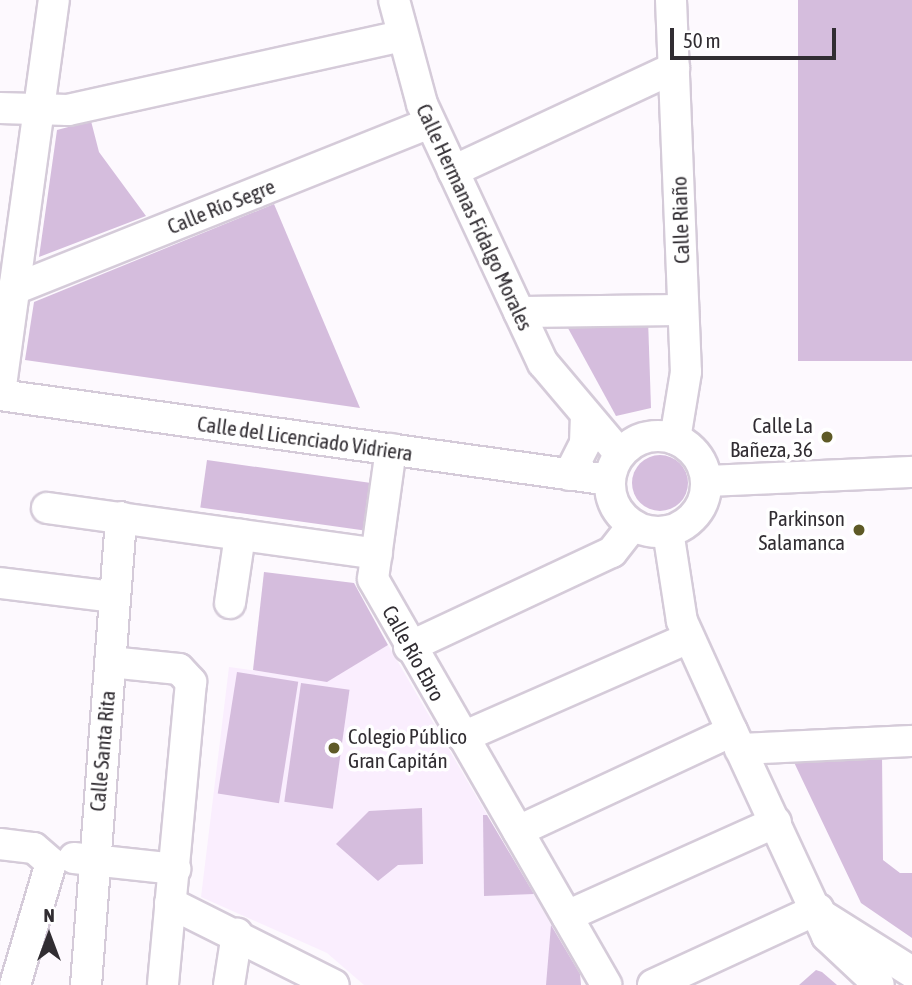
<!DOCTYPE html>
<meta charset="utf-8">
<style>
body{margin:0}
#map{position:relative;width:912px;height:985px;overflow:hidden;background:#fdf9fe;font-family:"Asap Condensed",sans-serif}
div>[style]{position:absolute}
[style*='--x']{left:calc(var(--x)*1px);top:calc(var(--y)*1px);width:calc(var(--w)*1px);rotate:calc(var(--a)*1deg)}
.built>*{inset:0;background:#faeefe}
.green>*{inset:0;background:#d5bddd;transform-origin:0 0}
.round{border-radius:50%}
.roads{filter:drop-shadow(2px 0 #d5cbd9) drop-shadow(-2px 0 #d5cbd9) drop-shadow(0 2px #d5cbd9) drop-shadow(0 -2px #d5cbd9)}
.minor>*{height:30px;margin:-15px;padding:0 15px;transform-origin:15px;border-radius:15px;background:#fff}
.minor>.ring{margin:-15px;padding:0;box-sizing:content-box;background:none;border:30px solid #fff;border-radius:50%}
.dots>*{width:19px;height:19px;translate:-50% -50%;box-sizing:border-box;border:4px solid #fff;border-radius:50%}
span{translate:-50% -50%;white-space:nowrap;text-align:center;line-height:1.15;-webkit-text-stroke:7px #fff;paint-order:stroke}
.street-label{font-size:21px;color:#312d32}
.poi-label{font-size:21px;color:#312d32}
.right{translate:-100% -50%;text-align:right}
.left{translate:0 -50%;text-align:left}
.north{position:absolute;left:14px;top:901px;width:70px;height:70px;-webkit-text-stroke:5px #fff;paint-order:stroke;rotate:0deg;font-size:19px;font-weight:700;line-height:28px;text-align:center;color:#312d32}
.north::after{content:'';display:block;margin:auto;width:24px;height:32px;background:#312d32;clip-path:polygon(50% 0,100% 100%,50% 72%,0 100%)}
.scale{position:absolute;left:670px;top:28px;width:166px;height:32px;box-sizing:border-box;border:4px solid #312d32;border-top:0;padding-left:9px;font-size:21px;line-height:24px;white-space:nowrap;color:#312d32;-webkit-text-stroke:5px #fff;paint-order:stroke}
</style>
<div id="map">
<div class="built">
<div style="clip-path:polygon(388px 645px,580px 974px,581px 985px,364px 985px,327px 953px,201px 897px,229px 667px,327px 681px)"></div>
</div>
<div class="green">
<div style="left:798px;top:0;width:114px;height:361px"></div>
<div style="clip-path:polygon(91px 121px,99px 152px,146px 216px,39px 257px,57px 130px)"></div>
<div style="clip-path:polygon(274px 204px,360px 408px,25px 360px,34px 302px)"></div>
<div style="clip-path:polygon(563px 319px,648px 319px,651px 408px,616px 416px)"></div>
<div class="round" style="left:632px;top:455px;width:56px;height:56px"></div>
<div style="left:207px;top:460px;width:164px;height:48px;rotate:8deg"></div>
<div style="clip-path:polygon(264px 572px,354px 583px,388px 645px,327px 682px,253px 670px)"></div>
<div style="left:237px;top:672px;width:62px;height:123px;rotate:9deg"></div>
<div style="left:301px;top:683px;width:49px;height:120px;rotate:8deg"></div>
<div style="clip-path:polygon(882px 753px,883px 860px,900px 873px,912px 873px,912px 938px,861px 903px,791px 756px)"></div>
<div style="clip-path:polygon(422px 808px,423px 864px,398px 865px,378px 881px,336px 844px,369px 811px)"></div>
<div style="clip-path:polygon(483px 815px,487px 815px,534px 894px,484px 896px)"></div>
<div style="clip-path:polygon(551px 925px,580px 974px,581px 985px,546px 985px)"></div>
<div style="clip-path:polygon(816px 970px,822px 972px,837px 985px,799px 985px)"></div>
</div>
<div class="roads">
<div class="minor">
<div style="--x:394;--y:0;--w:108;--a:74.9"></div>
<div style="--x:422;--y:104;--w:286;--a:65"></div>
<div style="--x:543;--y:363;--w:119;--a:49.8"></div>
<div style="--x:671;--y:0;--w:372;--a:87.7"></div>
<div style="--x:686;--y:372;--w:68;--a:99.3"></div>
<div style="--x:0;--y:108;--w:68;--a:1.7"></div>
<div style="--x:68;--y:110;--w:343;--a:-12.5"></div>
<div style="--x:453;--y:171;--w:244;--a:-25"></div>
<div style="--x:12;--y:290;--w:450;--a:-21.8"></div>
<div style="--x:519;--y:312;--w:164;--a:-0.7"></div>
<div style="--x:0;--y:393;--w:397;--a:-82.2"></div>
<div style="--x:0;--y:395;--w:616;--a:7.93"></div>
<div class="ring" style="left:610px;top:436px;width:66px;height:66px"></div>
<div style="--x:391;--y:449;--w:131;--a:97.9"></div>
<div style="--x:373;--y:579;--w:468;--a:60.1"></div>
<div style="--x:569;--y:475;--w:36;--a:-63"></div>
<div style="--x:585;--y:443;--w:23;--a:-88"></div>
<div style="--x:706;--y:481;--w:206;--a:-2.5"></div>
<div style="--x:47;--y:508;--w:333;--a:7.9"></div>
<div style="--x:668;--y:531;--w:91;--a:81.2"></div>
<div style="--x:682;--y:621;--w:121;--a:65.6"></div>
<div style="--x:732;--y:731;--w:226;--a:65.1"></div>
<div style="--x:827;--y:936;--w:71;--a:43.3"></div>
<div style="--x:0;--y:583;--w:115;--a:7"></div>
<div style="--x:230;--y:603;--w:69;--a:-81.6"></div>
<div style="--x:409;--y:647;--w:224;--a:-25.1"></div>
<div style="--x:612;--y:552;--w:34;--a:-52"></div>
<div style="--x:110;--y:662;--w:69;--a:5.8"></div>
<div style="--x:179;--y:669;--w:18;--a:47"></div>
<div style="--x:191;--y:682;--w:304;--a:95.3"></div>
<div style="--x:463;--y:737;--w:246;--a:-23.7"></div>
<div style="--x:740;--y:749;--w:172;--a:-2.7"></div>
<div style="--x:518;--y:831;--w:236;--a:-25"></div>
<div style="--x:0;--y:844;--w:34;--a:7"></div>
<div style="--x:34;--y:848;--w:23;--a:41"></div>
<div style="--x:74;--y:858;--w:102;--a:6.2"></div>
<div style="--x:170;--y:903;--w:183;--a:26.6"></div>
<div style="--x:567;--y:916;--w:229;--a:-24.2"></div>
<div style="--x:823;--y:916;--w:105;--a:32.2"></div>
<div style="--x:15;--y:985;--w:127;--a:-73.6"></div>
<div style="--x:86;--y:985;--w:469;--a:-85.7"></div>
<div style="--x:229;--y:985;--w:52;--a:-81.1"></div>
<div style="--x:653;--y:985;--w:182;--a:-24.7"></div>
</div>
</div>
<div class="dots">
<div style="left:827px;top:437px;background:#5e5a26"></div>
<div style="left:859px;top:530px;background:#5e5a26"></div>
<div style="left:334px;top:748px;background:#5e5a26"></div>
</div>
<div class="street-label">
<span style="left:221px;top:206px;rotate:-22deg">Calle Río Segre</span>
<span style="left:475px;top:217px;rotate:65deg">Calle Hermanas Fidalgo Morales</span>
<span style="left:680px;top:220px;rotate:-92deg">Calle Riaño</span>
<span style="left:305px;top:438px;rotate:8deg">Calle del Licenciado Vidriera</span>
<span style="left:414px;top:653px;rotate:61deg">Calle Río Ebro</span>
<span style="left:102px;top:751px;rotate:-85deg">Calle Santa Rita</span>
</div>
<div class="poi-label">
<span class="right" style="left:813px;top:437px">Calle La<br>Bañeza, 36</span>
<span class="right" style="left:845px;top:530px">Parkinson<br>Salamanca</span>
<span class="left" style="left:348px;top:748px">Colegio Público<br>Gran Capitán</span>
</div>
<div class="north">N</div>
<div class="scale">50 m</div>
</div>
